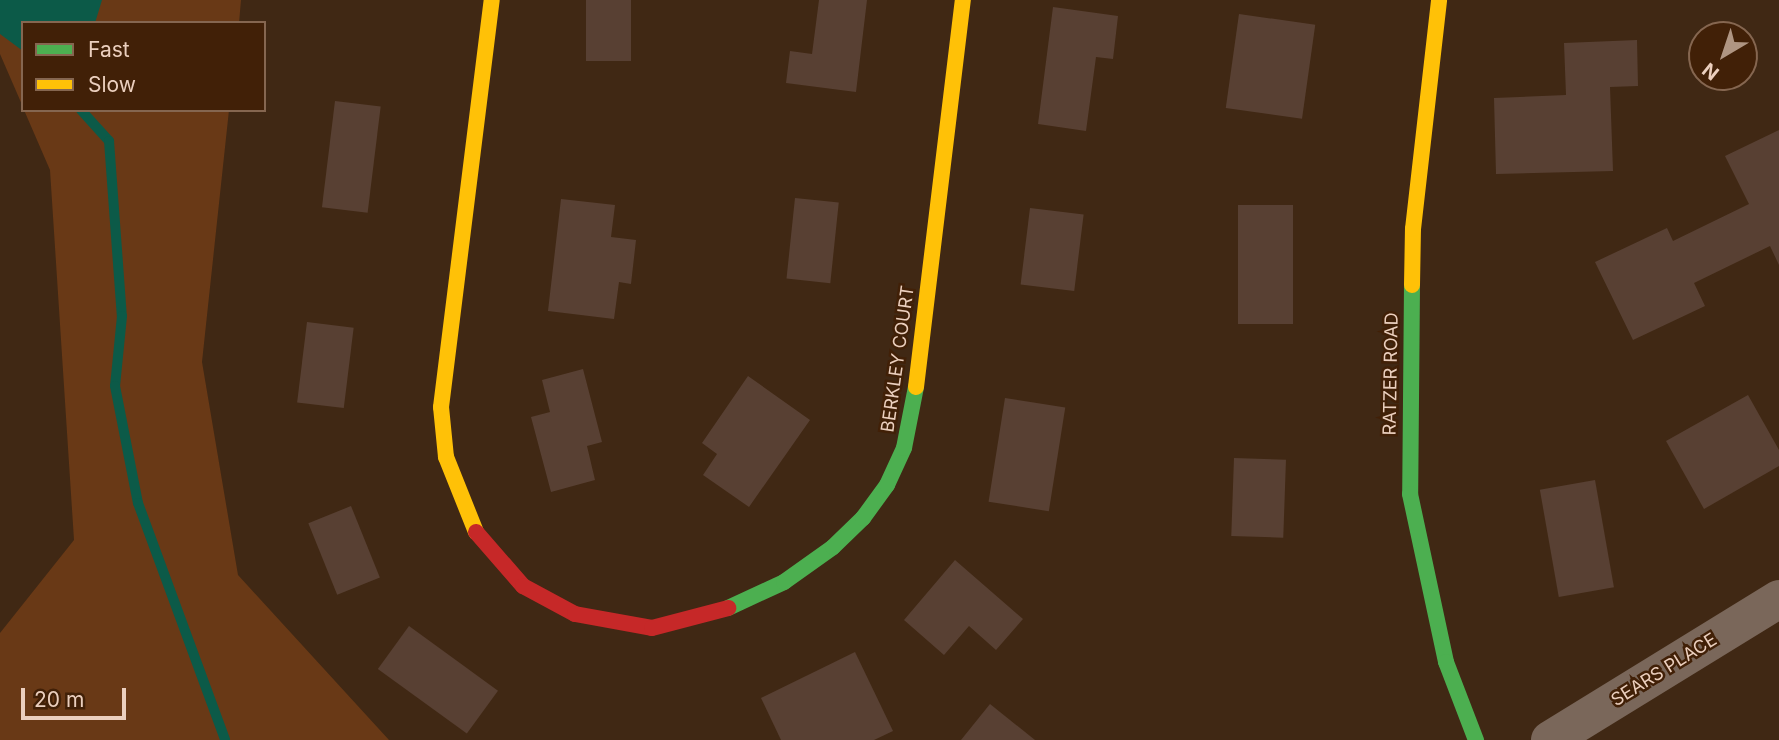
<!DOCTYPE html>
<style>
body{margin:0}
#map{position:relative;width:1779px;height:740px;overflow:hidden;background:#402814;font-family:Inter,sans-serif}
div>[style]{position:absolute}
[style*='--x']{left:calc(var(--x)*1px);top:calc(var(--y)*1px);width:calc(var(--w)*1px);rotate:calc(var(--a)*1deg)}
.green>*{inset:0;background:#693916}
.water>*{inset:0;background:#0c5a48}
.stream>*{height:10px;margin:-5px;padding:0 5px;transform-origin:5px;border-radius:5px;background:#0c5a48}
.building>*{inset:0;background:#584033;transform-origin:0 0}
.street>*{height:38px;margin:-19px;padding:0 19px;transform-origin:19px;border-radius:19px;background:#7a675a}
.fast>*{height:16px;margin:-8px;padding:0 8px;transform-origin:8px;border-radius:8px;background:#4caf50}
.slow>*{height:16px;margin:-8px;padding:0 8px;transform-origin:8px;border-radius:8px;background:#ffc107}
.jam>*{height:16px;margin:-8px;padding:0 8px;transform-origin:8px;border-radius:8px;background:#c62828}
span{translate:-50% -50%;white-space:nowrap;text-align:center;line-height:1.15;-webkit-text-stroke:5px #412007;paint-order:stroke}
.street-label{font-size:18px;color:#ebcfbe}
.legend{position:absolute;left:21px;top:21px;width:245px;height:91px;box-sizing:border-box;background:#412007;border:2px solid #856650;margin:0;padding:9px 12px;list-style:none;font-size:21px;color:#ebcfbe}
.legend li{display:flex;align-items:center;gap:14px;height:35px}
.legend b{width:35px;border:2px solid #856650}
.north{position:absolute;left:1688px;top:21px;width:70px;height:70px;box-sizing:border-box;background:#412007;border:2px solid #856650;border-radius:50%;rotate:219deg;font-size:19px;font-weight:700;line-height:28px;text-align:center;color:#ebcfbe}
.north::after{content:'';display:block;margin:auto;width:24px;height:32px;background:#af9582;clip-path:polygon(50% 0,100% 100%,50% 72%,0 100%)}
.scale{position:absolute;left:21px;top:688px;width:105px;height:32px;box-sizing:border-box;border:4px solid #ebcfbe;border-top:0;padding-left:9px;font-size:21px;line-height:24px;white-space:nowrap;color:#ebcfbe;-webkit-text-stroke:5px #412007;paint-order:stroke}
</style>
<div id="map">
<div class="green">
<div style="clip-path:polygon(0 0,241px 0,239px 23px,23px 23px,23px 107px,0 54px)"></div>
<div style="clip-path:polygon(24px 110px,229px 110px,202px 362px,238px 575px,389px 740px,0 740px,0 633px,74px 540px,50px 170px)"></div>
</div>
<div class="water">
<div style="clip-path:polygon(0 0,102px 0,95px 23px,23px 23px,23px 51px,0 34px)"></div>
</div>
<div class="stream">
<div style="--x:81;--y:110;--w:42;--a:47.9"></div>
<div style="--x:109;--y:141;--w:175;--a:85.8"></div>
<div style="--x:122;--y:316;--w:70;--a:95.7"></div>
<div style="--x:115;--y:386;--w:119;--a:78.9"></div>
<div style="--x:138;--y:503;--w:252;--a:69.8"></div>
</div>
<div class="building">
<div style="left:586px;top:0;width:45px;height:61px"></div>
<div style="clip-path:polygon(819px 0,867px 0,856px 92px,786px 83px,790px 51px,812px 54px)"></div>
<div style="clip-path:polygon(1053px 7px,1118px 16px,1113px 59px,1096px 57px,1086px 131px,1038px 124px)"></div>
<div style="left:1239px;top:14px;width:77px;height:95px;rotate:8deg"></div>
<div style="clip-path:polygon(1637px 40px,1638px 86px,1610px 87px,1613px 171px,1496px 174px,1494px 98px,1566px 95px,1564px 43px)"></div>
<div style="left:335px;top:101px;width:46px;height:107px;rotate:7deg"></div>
<div style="clip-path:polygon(1779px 130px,1779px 265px,1770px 246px,1694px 283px,1705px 306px,1633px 340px,1595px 262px,1667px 228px,1673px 241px,1749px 204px,1725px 156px)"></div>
<div style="left:795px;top:198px;width:44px;height:81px;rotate:6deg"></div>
<div style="clip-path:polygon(561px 199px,615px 205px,611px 237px,636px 240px,631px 284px,619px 282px,614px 319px,548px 311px)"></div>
<div style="left:1238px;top:205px;width:55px;height:119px"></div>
<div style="left:1030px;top:208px;width:54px;height:77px;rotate:7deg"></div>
<div style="left:307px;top:322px;width:47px;height:81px;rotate:7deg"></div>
<div style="clip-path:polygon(583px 369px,602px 442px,587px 446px,595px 480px,551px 492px,531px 417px,550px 412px,542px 380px)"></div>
<div style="clip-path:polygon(748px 376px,810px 420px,749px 507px,703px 475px,717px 454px,702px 443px)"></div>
<div style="clip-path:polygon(1748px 395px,1779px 450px,1779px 466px,1704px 509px,1666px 441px)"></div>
<div style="left:1005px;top:398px;width:61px;height:105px;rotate:9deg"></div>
<div style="left:1234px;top:458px;width:52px;height:78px;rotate:2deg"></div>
<div style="left:1595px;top:480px;width:109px;height:56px;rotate:80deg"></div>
<div style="left:351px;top:506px;width:77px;height:46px;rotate:68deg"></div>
<div style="clip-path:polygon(955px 560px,1023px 619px,996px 650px,969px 626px,944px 655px,904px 620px)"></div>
<div style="left:409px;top:626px;width:110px;height:53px;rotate:36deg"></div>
<div style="clip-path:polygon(855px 652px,893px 731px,874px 740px,781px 740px,761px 698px)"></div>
<div style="clip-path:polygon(990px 704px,1035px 740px,961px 740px)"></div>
</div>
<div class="street">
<div style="--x:1550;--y:740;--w:269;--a:-31.6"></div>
</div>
<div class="fast">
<div style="--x:1412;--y:285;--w:209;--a:90.5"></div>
<div style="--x:1410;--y:494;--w:172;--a:77.9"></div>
<div style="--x:1446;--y:662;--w:84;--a:69"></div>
<div style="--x:728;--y:608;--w:62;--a:-24.9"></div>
<div style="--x:784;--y:582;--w:60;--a:-35.5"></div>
<div style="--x:833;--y:547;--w:42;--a:-44"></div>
<div style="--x:863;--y:518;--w:41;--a:-54"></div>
<div style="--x:887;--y:485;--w:41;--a:-65.3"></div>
<div style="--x:904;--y:448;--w:62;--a:-78.9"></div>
</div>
<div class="slow">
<div style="--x:1412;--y:285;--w:56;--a:-89"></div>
<div style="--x:1413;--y:229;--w:230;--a:-83.5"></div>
<div style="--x:916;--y:387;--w:390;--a:-83.1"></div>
<div style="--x:476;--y:532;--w:81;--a:-111.8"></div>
<div style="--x:446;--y:457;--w:50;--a:-95.7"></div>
<div style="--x:441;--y:407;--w:410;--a:-82.9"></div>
</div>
<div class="jam">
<div style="--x:476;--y:532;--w:72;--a:49"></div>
<div style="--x:523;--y:586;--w:59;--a:28.3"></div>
<div style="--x:575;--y:614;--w:78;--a:10.3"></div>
<div style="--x:652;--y:628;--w:79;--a:-14.7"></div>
</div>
<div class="street-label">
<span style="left:898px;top:359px;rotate:-82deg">BERKLEY COURT</span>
<span style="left:1391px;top:374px;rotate:-89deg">RATZER ROAD</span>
<span style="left:1664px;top:670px;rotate:-32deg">SEARS PLACE</span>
</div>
<ul class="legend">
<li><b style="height:9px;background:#4caf50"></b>Fast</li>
<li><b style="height:9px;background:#ffc107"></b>Slow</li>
</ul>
<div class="north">N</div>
<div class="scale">20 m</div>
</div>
